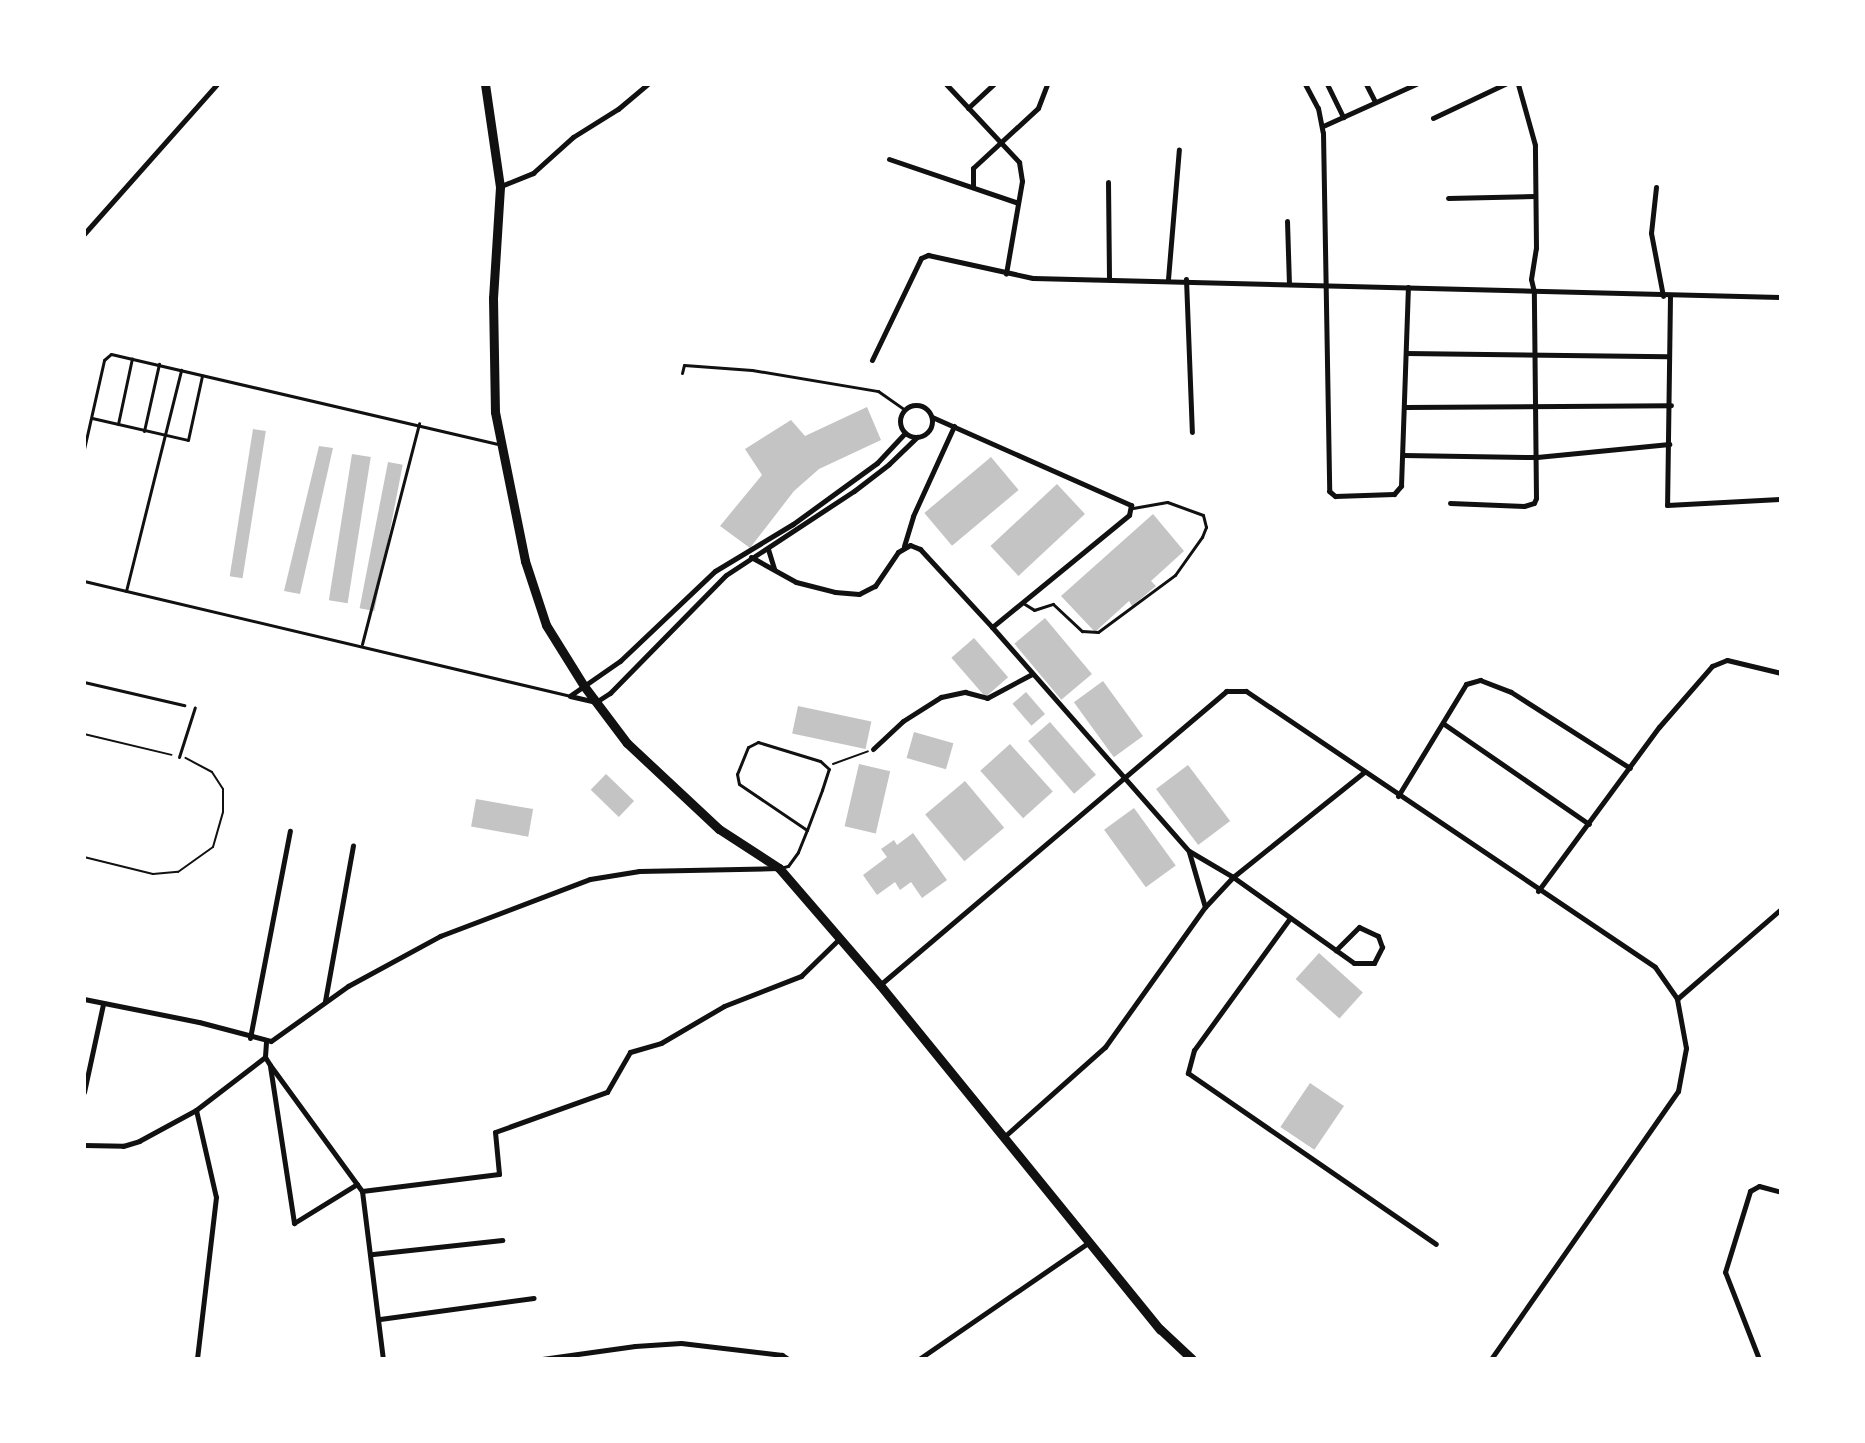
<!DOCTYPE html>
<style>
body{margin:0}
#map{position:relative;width:1865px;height:1443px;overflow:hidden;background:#fff;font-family:"Alegreya Sans",sans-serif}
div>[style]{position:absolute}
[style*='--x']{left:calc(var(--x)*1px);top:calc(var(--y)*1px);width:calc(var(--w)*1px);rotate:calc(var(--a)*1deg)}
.building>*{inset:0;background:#c4c4c4;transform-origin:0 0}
.path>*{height:2px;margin:-1px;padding:0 1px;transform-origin:1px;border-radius:1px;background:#111}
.service>*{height:3px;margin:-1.5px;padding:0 1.5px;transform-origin:1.5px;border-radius:1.5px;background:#111}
.minor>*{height:5px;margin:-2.5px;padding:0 2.5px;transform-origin:2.5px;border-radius:2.5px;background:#111}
.minor>.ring{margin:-2.5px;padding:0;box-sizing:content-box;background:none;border:5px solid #111;border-radius:50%}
.primary>*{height:9px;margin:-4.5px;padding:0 4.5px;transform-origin:4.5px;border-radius:4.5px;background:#111}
span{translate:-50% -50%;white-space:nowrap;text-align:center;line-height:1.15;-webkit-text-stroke:6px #fff;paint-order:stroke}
.frame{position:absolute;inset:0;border:86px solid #fff;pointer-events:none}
</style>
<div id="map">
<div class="building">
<div style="clip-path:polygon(867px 407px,881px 440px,819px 469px,794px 491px,750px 548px,720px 526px,762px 475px,745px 449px,791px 420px,805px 436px)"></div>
<div style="left:253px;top:429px;width:13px;height:149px;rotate:9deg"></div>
<div style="clip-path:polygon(319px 446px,333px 448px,300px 594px,284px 591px)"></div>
<div style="left:352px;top:454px;width:19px;height:148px;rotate:9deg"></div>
<div style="left:991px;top:457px;width:43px;height:87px;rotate:50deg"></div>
<div style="left:388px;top:462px;width:15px;height:149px;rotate:11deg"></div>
<div style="left:1057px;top:484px;width:41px;height:91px;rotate:47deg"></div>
<div style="clip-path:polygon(1153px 514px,1184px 551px,1151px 581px,1156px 586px,1132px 606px,1129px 601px,1095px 632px,1061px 596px)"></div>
<div style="left:1045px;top:618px;width:73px;height:40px;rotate:50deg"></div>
<div style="left:974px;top:638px;width:52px;height:30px;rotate:49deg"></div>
<div style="left:1103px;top:681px;width:68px;height:36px;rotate:54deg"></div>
<div style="left:1026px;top:692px;width:29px;height:18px;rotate:49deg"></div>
<div style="left:798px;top:706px;width:75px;height:28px;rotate:12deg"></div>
<div style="left:1050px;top:722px;width:70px;height:29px;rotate:49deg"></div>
<div style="left:914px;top:732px;width:41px;height:27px;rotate:16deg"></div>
<div style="left:1010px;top:744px;width:64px;height:40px;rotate:48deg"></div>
<div style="left:859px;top:764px;width:32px;height:64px;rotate:13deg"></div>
<div style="left:1188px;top:765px;width:70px;height:40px;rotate:53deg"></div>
<div style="left:606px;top:774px;width:39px;height:22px;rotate:44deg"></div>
<div style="left:965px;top:781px;width:61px;height:52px;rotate:50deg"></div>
<div style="left:476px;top:799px;width:58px;height:28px;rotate:10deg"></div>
<div style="left:1134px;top:808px;width:71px;height:37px;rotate:54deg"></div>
<div style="clip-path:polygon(913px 833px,947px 880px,922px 898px,911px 882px,900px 890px,895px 882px,877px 895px,863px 875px,887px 857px,881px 849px,894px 840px,897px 845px)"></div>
<div style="left:1319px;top:953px;width:59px;height:35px;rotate:42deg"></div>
<div style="left:1310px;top:1083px;width:41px;height:53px;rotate:34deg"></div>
</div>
<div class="path">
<div style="--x:84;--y:734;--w:90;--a:13.4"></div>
<div style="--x:833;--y:764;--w:37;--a:-20"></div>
<div style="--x:84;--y:857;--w:71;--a:13.8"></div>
<div style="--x:153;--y:874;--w:25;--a:-5"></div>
<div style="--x:178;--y:872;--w:43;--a:-35.5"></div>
<div style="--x:213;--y:847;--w:36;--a:-74"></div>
<div style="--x:223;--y:812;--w:23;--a:-90"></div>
<div style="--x:223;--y:789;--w:20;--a:-123"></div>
<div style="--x:212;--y:772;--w:30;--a:-152"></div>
</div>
<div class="service">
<div style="--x:682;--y:373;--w:8;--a:-76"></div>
<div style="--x:684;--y:365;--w:68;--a:4.2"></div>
<div style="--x:752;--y:370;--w:128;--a:9.5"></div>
<div style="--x:878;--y:391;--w:32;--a:35"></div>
<div style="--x:92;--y:418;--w:98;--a:12.9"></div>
<div style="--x:188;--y:440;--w:66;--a:-77.7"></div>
<div style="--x:118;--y:424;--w:67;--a:-78"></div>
<div style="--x:144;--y:431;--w:69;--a:-77.4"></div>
<div style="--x:84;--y:449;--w:91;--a:-77.3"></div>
<div style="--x:104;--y:360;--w:9;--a:-41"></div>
<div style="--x:111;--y:354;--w:396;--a:13.1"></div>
<div style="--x:84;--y:581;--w:499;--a:13.3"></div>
<div style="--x:126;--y:591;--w:228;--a:-76"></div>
<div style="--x:1023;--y:603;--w:13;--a:32"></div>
<div style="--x:1034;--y:610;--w:20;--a:-18"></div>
<div style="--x:1053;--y:604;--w:40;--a:43"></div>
<div style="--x:1082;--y:631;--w:16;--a:4"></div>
<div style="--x:1098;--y:632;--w:96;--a:-36.5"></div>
<div style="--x:1175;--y:575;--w:47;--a:-54.6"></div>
<div style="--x:1202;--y:537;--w:11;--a:-68"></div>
<div style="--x:1206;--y:527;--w:12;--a:-104"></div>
<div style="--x:1203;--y:515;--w:38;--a:-160"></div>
<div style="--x:1167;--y:502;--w:36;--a:170"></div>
<div style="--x:362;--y:644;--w:228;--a:-75.5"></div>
<div style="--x:84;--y:682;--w:103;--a:13"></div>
<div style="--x:179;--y:757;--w:52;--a:-72.3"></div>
<div style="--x:780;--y:868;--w:8;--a:-14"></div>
<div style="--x:788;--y:866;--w:17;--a:-54"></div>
<div style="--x:798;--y:852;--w:24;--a:-68"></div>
<div style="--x:807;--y:830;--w:43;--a:-69.4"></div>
<div style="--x:822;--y:790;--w:22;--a:-72"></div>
<div style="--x:829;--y:769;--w:12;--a:-138"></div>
<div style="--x:820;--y:761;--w:65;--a:-163"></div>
<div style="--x:758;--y:742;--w:11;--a:153"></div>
<div style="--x:748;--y:747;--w:29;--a:112"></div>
<div style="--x:737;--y:774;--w:10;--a:79"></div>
<div style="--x:739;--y:784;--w:82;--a:34.1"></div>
</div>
<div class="minor">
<div style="--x:946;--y:84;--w:107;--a:46.9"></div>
<div style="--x:1019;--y:162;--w:19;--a:81"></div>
<div style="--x:1022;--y:181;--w:94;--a:99.8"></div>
<div style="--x:1305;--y:84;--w:27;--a:62"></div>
<div style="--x:1318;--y:108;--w:25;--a:79"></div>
<div style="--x:1323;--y:133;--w:358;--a:89"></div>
<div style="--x:1329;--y:491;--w:8;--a:40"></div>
<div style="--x:1335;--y:496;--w:59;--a:-1.9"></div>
<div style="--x:1394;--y:494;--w:11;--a:-49"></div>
<div style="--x:1401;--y:486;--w:199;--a:-88"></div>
<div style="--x:1327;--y:84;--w:37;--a:64"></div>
<div style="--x:1366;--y:84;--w:20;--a:63"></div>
<div style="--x:968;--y:108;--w:35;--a:-43"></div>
<div style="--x:1433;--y:118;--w:80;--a:-25.3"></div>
<div style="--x:1323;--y:126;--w:102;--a:-24.3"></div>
<div style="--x:889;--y:159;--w:136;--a:18.8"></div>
<div style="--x:1108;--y:182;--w:96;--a:89.4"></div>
<div style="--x:501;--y:186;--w:35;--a:-22"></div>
<div style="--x:533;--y:173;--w:54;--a:-42"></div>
<div style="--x:573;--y:137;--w:53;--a:-31.9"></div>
<div style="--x:618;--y:109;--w:39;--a:-40"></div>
<div style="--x:973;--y:187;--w:19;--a:-90"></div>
<div style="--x:973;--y:168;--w:88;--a:-42.7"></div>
<div style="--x:1038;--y:108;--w:26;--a:-69"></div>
<div style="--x:1656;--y:187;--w:46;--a:96.2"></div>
<div style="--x:1651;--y:233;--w:64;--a:79.2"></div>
<div style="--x:1448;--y:198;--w:87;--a:-1.3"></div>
<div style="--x:1287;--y:221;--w:62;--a:88.2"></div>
<div style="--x:84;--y:234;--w:200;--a:-48.4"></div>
<div style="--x:1168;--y:279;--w:130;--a:-85.2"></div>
<div style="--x:1186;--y:279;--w:153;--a:87.8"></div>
<div style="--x:1670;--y:296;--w:209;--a:90.8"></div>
<div style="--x:1667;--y:505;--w:114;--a:-3"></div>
<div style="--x:1406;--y:353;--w:261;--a:0.7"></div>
<div style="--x:872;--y:360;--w:113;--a:-64.3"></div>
<div style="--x:921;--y:258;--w:8;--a:-23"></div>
<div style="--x:928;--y:255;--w:107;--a:12.4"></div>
<div style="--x:1033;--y:278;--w:748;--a:1.46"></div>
<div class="ring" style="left:900px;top:405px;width:27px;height:27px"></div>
<div style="--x:1405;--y:407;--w:266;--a:-0.4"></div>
<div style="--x:932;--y:417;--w:218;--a:23.9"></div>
<div style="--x:1131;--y:505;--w:10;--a:101"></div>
<div style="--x:1129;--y:515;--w:177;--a:140.7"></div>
<div style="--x:992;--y:627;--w:298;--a:48.7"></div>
<div style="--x:1189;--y:851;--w:51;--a:30.6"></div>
<div style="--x:1233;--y:877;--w:148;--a:35.4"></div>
<div style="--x:1354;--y:963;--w:20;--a:0"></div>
<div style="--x:1374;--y:963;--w:18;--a:-63"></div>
<div style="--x:1382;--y:947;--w:12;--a:-110"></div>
<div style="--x:1378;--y:936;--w:21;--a:-155"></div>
<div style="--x:1359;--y:927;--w:33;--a:135"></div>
<div style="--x:1403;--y:455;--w:134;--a:0.9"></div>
<div style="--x:1537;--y:457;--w:133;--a:-5.6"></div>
<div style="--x:1450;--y:503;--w:74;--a:2.3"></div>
<div style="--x:1524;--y:506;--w:10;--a:-17"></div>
<div style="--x:1534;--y:503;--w:5;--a:-68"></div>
<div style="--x:1536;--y:498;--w:206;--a:-90.6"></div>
<div style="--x:1534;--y:292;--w:13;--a:-103"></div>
<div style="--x:1531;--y:279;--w:31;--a:-81"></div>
<div style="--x:1536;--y:248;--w:103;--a:-90.6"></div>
<div style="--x:1535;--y:145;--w:63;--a:-105.6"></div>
<div style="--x:904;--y:546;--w:31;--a:-73"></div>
<div style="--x:913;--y:516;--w:99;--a:-65.5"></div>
<div style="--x:768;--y:549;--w:21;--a:73"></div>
<div style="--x:751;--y:557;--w:51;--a:29.1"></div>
<div style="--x:796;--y:582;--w:40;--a:14.4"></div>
<div style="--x:835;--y:592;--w:24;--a:5"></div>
<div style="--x:859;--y:594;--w:18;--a:-27"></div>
<div style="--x:875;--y:586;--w:41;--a:-55.9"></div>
<div style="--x:898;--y:552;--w:14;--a:-30"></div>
<div style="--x:910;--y:545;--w:11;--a:22"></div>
<div style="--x:920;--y:549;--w:106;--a:47.3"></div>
<div style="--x:571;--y:695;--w:60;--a:-34.8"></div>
<div style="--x:620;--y:661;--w:131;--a:-43.5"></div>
<div style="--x:715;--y:571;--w:91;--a:-31.1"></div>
<div style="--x:793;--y:524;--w:104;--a:-36"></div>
<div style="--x:877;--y:463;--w:41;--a:-47"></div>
<div style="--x:570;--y:696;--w:27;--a:13"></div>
<div style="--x:596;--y:702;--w:17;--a:-33"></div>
<div style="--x:610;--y:693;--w:165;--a:-45.5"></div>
<div style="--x:726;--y:575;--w:153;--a:-33.3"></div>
<div style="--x:854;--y:491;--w:44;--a:-37.6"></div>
<div style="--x:889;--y:464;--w:39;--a:-44"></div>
<div style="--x:1444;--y:724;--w:176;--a:34.6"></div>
<div style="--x:873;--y:749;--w:41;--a:-43"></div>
<div style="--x:903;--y:721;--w:45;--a:-32.3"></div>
<div style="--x:941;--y:697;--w:25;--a:-12"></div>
<div style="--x:965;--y:692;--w:23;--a:15"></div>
<div style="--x:987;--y:698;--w:51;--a:-28.1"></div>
<div style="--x:1398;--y:796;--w:131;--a:-58.7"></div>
<div style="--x:1466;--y:684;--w:15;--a:-16"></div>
<div style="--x:1480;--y:680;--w:33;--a:21"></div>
<div style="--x:1511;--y:692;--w:141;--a:32.6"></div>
<div style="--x:1189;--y:852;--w:57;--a:73.8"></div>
<div style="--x:1538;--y:891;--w:204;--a:-53.6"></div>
<div style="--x:1659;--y:727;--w:81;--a:-49"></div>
<div style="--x:1712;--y:666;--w:16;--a:-22"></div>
<div style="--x:1727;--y:660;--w:56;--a:13.5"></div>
<div style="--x:1290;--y:918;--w:163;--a:126"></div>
<div style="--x:1194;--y:1050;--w:24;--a:105"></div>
<div style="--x:1188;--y:1073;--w:301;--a:34.6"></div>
<div style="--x:881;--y:984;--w:453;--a:-40.3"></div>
<div style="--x:1226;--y:691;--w:20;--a:0"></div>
<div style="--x:1246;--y:691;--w:493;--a:34"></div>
<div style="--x:1655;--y:967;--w:39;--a:55"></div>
<div style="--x:1677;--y:999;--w:50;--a:79.6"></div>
<div style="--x:1686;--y:1048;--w:44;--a:100.5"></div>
<div style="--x:1678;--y:1091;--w:327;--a:124.9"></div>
<div style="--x:84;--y:999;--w:117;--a:11.3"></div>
<div style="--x:199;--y:1022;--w:74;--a:14.8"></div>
<div style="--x:271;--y:1041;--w:95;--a:-35.5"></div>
<div style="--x:348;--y:986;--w:105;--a:-28.5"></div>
<div style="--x:440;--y:936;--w:160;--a:-20.8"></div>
<div style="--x:590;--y:879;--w:50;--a:-9.3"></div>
<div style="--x:639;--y:871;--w:139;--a:-1.2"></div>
<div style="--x:1677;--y:999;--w:138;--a:-40.9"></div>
<div style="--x:325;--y:1001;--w:158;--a:-79.8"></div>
<div style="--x:250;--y:1038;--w:211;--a:-79.1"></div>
<div style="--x:266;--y:1042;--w:15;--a:94"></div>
<div style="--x:265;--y:1057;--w:9;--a:58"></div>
<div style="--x:270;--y:1065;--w:156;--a:53.9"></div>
<div style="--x:362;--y:1191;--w:169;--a:82.9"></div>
<div style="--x:270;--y:1066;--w:159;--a:81.3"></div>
<div style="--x:294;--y:1223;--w:74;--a:-31.8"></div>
<div style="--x:84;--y:1092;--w:90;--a:-77.8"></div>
<div style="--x:196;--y:1110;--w:89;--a:77.1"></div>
<div style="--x:216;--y:1197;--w:163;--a:96.7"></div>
<div style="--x:1005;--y:1136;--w:134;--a:-41.7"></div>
<div style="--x:1105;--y:1047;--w:172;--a:-54.5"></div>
<div style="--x:1205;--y:907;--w:41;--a:-47"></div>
<div style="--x:1233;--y:877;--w:168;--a:-38.7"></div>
<div style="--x:84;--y:1145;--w:39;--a:1"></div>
<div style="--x:123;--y:1146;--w:17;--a:-17"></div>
<div style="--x:139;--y:1141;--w:65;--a:-28.5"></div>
<div style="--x:196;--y:1110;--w:87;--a:-37.5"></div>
<div style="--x:362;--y:1191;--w:138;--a:-7.1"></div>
<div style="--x:499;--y:1174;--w:42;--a:-95.4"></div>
<div style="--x:495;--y:1132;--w:119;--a:-19.7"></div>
<div style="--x:607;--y:1092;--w:46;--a:-60.1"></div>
<div style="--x:630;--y:1052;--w:32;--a:-16"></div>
<div style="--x:661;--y:1043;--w:73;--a:-30.4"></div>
<div style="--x:724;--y:1006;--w:83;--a:-21.3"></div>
<div style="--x:801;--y:976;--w:53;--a:-44.2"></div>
<div style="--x:373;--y:1254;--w:130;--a:-6.2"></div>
<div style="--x:380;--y:1319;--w:155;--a:-7.8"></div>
<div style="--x:542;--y:1359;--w:94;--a:-8"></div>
<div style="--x:635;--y:1346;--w:46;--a:-3.7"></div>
<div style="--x:681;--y:1343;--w:102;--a:6.8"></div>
<div style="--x:782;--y:1355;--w:7;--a:34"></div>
<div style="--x:919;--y:1359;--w:206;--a:-34.5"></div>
<div style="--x:1759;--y:1359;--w:93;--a:-111.3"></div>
<div style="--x:1725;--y:1272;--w:85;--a:-72.8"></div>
<div style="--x:1750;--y:1191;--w:10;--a:-29"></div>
<div style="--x:1759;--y:1186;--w:23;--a:15"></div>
</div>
<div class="primary">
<div style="--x:485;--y:84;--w:104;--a:81.7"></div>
<div style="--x:500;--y:187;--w:111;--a:93.6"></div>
<div style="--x:493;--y:298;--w:114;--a:89"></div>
<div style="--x:495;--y:412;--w:152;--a:78.6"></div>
<div style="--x:525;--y:561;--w:67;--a:71.8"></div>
<div style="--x:546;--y:625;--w:72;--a:58.1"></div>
<div style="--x:584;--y:686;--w:71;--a:53"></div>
<div style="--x:627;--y:743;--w:126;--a:43.1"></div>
<div style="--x:719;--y:829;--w:72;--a:33"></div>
<div style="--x:779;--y:868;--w:155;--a:49.2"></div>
<div style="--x:880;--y:985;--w:444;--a:50.9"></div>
<div style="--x:1160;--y:1329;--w:44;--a:43.2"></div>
</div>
<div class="frame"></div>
</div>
